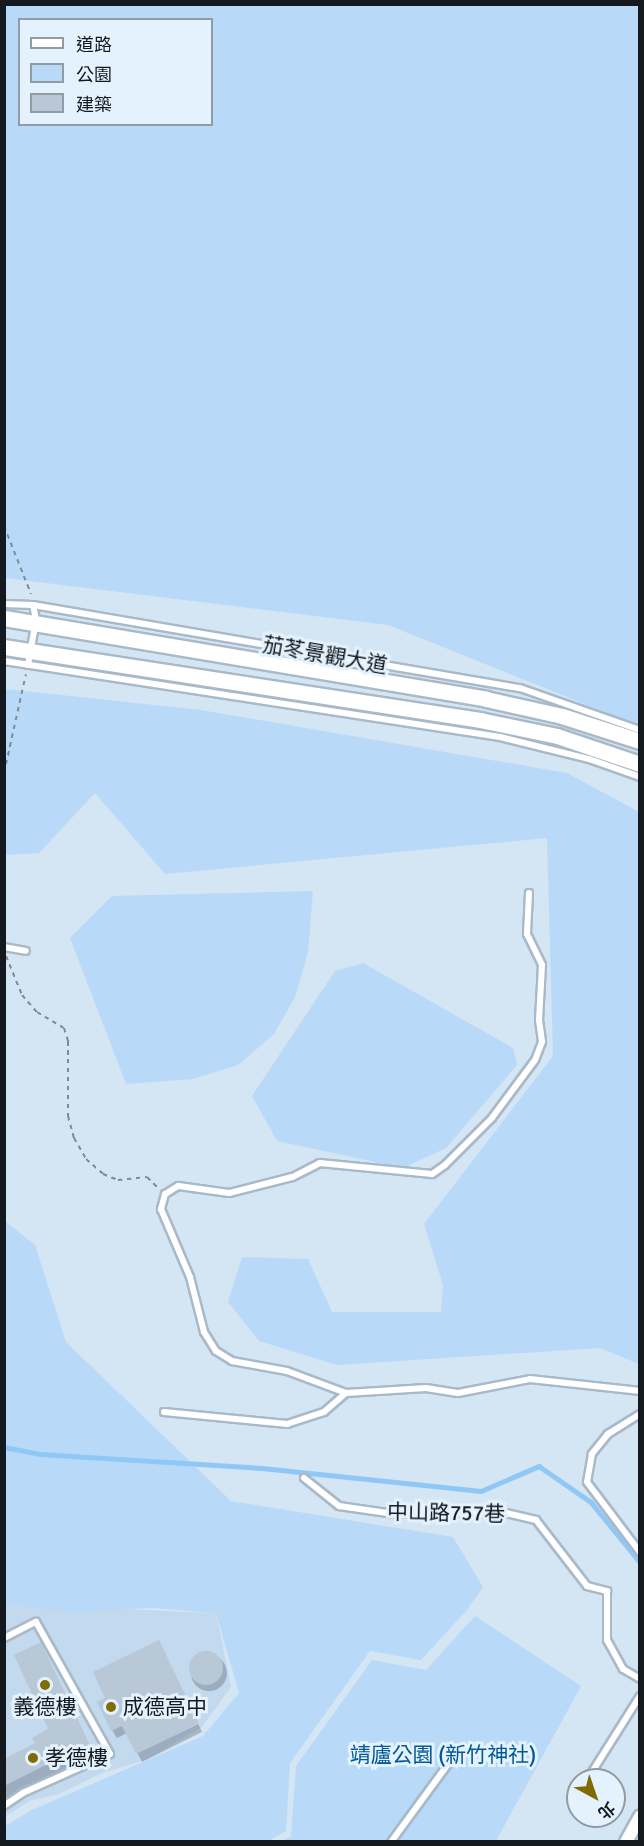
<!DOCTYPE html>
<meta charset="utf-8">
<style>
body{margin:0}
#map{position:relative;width:644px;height:1846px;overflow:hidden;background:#d4e5f4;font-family:Signika,"Noto Sans TC",sans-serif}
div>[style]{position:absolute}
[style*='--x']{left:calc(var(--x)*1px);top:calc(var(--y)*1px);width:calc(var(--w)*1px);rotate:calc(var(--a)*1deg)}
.built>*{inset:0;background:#c2d9ee}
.green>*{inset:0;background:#b8daf8}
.shadow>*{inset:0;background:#0003}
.round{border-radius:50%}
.stream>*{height:4.5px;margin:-2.25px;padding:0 2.25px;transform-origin:2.25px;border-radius:2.25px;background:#8fc7f7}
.building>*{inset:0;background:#b8c8d7}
.path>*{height:2px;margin-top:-1px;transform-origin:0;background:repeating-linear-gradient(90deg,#7e8a94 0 4.5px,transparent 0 9px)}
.roads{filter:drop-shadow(2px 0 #a9b9c8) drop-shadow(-2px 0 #a9b9c8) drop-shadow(0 2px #a9b9c8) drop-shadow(0 -2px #a9b9c8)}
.service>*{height:6px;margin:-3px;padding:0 3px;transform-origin:3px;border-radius:3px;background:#fff}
.minor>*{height:12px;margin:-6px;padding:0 6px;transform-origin:6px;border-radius:6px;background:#fff}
.tertiary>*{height:15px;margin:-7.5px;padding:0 7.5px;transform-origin:7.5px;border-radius:7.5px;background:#fff}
.dots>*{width:16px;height:16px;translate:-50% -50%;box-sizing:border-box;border:3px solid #e4f2fe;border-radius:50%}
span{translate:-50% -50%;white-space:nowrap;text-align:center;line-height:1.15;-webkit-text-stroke:6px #e4f2fe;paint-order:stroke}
.street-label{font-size:21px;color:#13191e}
.poi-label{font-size:21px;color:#13191e}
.left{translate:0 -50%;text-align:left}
.park-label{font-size:21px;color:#005990}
.frame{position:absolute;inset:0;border:6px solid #13191e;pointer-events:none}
.legend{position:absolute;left:18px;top:18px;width:195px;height:108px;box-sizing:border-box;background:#e4f2fe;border:2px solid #909ba4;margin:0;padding:8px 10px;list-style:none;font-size:18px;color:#13191e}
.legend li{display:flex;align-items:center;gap:12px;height:30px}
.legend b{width:30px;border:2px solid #909ba4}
.north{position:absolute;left:566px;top:1768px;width:60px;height:60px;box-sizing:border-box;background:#e4f2fe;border:2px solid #909ba4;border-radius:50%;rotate:140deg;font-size:16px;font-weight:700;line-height:24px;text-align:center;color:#13191e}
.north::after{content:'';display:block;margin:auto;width:21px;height:27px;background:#806b04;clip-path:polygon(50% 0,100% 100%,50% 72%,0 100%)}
</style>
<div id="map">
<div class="built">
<div style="clip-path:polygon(5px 1604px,216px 1613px,231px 1687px,202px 1727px,148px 1759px,102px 1773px,59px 1794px,29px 1801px,5px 1817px)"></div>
</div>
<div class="green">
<div style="clip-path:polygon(evenodd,5px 4px,639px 5px,639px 726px,388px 625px,5px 578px,5px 4px,20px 20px,212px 20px,212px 124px,20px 124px,20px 20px)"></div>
<div style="clip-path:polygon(5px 689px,201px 710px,567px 773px,639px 812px,639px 1364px,600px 1348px,337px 1365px,259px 1341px,228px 1302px,242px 1257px,308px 1259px,332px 1312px,441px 1312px,443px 1285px,424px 1224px,553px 1056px,547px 838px,165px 874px,95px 793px,39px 853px,5px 855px)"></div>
<div style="clip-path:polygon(313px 891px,308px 952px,295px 997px,274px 1034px,238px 1065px,193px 1079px,126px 1084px,70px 938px,112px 896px)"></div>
<div style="clip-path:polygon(363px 963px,513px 1048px,517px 1065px,446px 1148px,403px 1168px,277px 1141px,252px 1096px,335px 971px)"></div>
<div style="clip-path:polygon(5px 1221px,35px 1245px,66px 1342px,231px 1501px,453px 1537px,483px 1587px,467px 1610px,421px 1660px,370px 1651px,290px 1763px,286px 1831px,268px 1841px,5px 1841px,5px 1826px,32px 1810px,203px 1736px,239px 1693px,216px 1613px,153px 1608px,72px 1612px,5px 1604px)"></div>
<div style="clip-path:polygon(475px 1616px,581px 1686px,496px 1841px,281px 1842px,291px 1836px,296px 1766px,372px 1660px,426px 1670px)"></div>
</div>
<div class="shadow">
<div style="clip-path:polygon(163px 1650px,202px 1732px,142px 1762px,127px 1733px,117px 1738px,112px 1730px,107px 1698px)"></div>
<div style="clip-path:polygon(45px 1652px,98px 1763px,73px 1775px,68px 1767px,4px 1800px,4px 1760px,52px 1738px)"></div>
<div class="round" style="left:191px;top:1655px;width:36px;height:36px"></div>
</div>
<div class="stream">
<div style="--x:4;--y:1447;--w:37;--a:11"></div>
<div style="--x:40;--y:1454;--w:222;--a:3.6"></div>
<div style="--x:262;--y:1468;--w:220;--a:6"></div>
<div style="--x:481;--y:1491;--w:63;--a:-23.3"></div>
<div style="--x:539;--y:1466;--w:63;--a:34.7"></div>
<div style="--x:591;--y:1502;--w:77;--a:50.8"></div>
</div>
<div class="building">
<div style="clip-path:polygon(159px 1640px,199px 1724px,136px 1754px,122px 1726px,111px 1731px,97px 1702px,105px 1698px,93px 1672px)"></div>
<div style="clip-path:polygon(41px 1642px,94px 1754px,67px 1768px,62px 1757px,4px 1786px,4px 1759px,35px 1743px,32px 1738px,48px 1729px,14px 1655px)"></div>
<div class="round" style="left:189px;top:1651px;width:34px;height:34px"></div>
</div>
<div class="path">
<div style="--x:4;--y:526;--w:73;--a:68.3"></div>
<div style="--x:4;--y:773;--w:101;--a:-77.5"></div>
<div style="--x:6;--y:956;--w:42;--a:67.7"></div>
<div style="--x:22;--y:995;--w:23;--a:49"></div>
<div style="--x:37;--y:1012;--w:31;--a:31"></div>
<div style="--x:64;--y:1028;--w:14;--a:73"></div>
<div style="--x:68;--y:1041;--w:75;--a:90"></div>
<div style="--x:68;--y:1116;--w:23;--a:75"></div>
<div style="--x:74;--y:1138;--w:24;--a:60"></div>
<div style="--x:86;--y:1159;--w:23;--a:41"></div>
<div style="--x:103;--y:1174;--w:16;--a:22"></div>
<div style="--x:118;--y:1180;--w:29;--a:-6"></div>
<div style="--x:147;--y:1177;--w:16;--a:45"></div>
</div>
<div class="roads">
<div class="service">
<div style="--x:4;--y:604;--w:29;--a:2"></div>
<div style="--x:33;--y:605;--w:494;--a:9.7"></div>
<div style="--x:520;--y:688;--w:127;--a:19.3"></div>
<div style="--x:4;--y:661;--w:502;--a:8.71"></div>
<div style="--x:500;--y:737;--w:92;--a:13.9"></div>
<div style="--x:589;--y:759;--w:54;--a:19.4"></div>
<div style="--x:28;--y:665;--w:46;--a:-79.9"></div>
<div style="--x:36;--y:620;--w:15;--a:-101"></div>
<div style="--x:529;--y:893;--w:41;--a:92.8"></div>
<div style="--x:527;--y:934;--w:34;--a:64"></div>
<div style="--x:542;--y:965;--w:55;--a:93.1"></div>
<div style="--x:539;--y:1020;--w:22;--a:82"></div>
<div style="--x:542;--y:1042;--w:19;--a:111"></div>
<div style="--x:535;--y:1060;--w:72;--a:126.6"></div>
<div style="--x:492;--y:1118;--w:66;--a:135"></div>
<div style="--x:445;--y:1165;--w:16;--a:145"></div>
<div style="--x:432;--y:1174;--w:113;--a:-174.4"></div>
<div style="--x:320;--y:1163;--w:31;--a:153"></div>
<div style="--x:292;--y:1177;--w:65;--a:165.7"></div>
<div style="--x:229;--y:1193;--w:51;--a:-172.2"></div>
<div style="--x:178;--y:1186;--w:15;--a:148"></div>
<div style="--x:165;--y:1194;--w:16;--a:105"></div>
<div style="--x:161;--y:1209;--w:74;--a:66.9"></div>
<div style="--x:190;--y:1277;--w:57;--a:75.7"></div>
<div style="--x:204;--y:1332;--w:22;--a:58"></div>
<div style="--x:216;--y:1351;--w:19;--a:32"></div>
<div style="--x:232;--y:1361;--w:56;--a:10.3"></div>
<div style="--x:287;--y:1371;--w:63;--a:20.4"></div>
<div style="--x:346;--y:1393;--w:80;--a:-3.6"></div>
<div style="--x:426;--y:1388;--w:32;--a:9"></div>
<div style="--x:458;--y:1393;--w:73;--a:-11"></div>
<div style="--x:530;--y:1379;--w:111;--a:6.2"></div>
<div style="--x:4;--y:947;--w:22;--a:10"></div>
<div style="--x:164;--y:1412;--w:124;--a:5.6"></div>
<div style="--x:287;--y:1424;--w:39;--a:-18"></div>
<div style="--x:324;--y:1412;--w:29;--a:-41"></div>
<div style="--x:640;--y:1414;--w:38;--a:148"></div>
<div style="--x:608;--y:1434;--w:26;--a:129"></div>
<div style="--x:592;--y:1454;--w:28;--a:100"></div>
<div style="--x:587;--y:1482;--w:88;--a:52.9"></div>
<div style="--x:304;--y:1478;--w:45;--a:38.7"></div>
<div style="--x:339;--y:1506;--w:56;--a:8.3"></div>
<div style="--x:394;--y:1514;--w:112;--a:-0.5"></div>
<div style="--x:506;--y:1513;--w:31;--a:13"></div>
<div style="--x:536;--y:1520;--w:83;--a:52.3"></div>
<div style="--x:587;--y:1586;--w:21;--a:14"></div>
<div style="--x:607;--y:1591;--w:49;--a:90"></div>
<div style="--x:607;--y:1640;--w:33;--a:61"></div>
<div style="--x:623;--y:1669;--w:20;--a:30"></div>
<div style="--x:4;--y:1638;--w:36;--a:-27"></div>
<div style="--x:36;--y:1622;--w:151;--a:60.7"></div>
<div style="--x:110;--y:1754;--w:95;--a:155.9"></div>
<div style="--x:23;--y:1793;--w:23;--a:146"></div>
<div style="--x:587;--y:1780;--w:99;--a:-57.8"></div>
<div style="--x:577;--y:1796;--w:1;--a:-45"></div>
<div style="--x:391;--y:1842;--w:97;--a:-53.8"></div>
</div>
<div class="minor">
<div style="--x:626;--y:1842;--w:29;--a:-61"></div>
</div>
<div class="tertiary">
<div style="--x:4;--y:618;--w:489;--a:9.5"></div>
<div style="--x:486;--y:699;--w:78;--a:12.6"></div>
<div style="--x:562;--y:716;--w:82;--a:17.8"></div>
<div style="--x:4;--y:647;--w:482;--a:8.7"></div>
<div style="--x:480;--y:720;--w:79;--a:11.7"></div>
<div style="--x:557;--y:736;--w:88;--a:18.6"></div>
</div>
</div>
<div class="dots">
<div style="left:45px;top:1685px;background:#806b04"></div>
<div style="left:111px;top:1707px;background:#806b04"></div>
<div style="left:33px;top:1758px;background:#806b04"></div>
</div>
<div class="street-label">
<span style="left:325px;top:655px;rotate:10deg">茄苳景觀大道</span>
<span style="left:446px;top:1513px;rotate:1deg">中山路757巷</span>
</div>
<div class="poi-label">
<span style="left:45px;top:1707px">義德樓</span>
<span class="left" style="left:123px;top:1707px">成德高中</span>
<span class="left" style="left:45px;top:1758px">孝德樓</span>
</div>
<div class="park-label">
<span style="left:443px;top:1755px">靖廬公園 (新竹神社)</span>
</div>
<div class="frame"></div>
<ul class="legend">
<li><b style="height:8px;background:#fff"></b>道路</li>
<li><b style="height:16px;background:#b8daf8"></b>公園</li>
<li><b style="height:16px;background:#b8c8d7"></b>建築</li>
</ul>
<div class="north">北</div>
</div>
